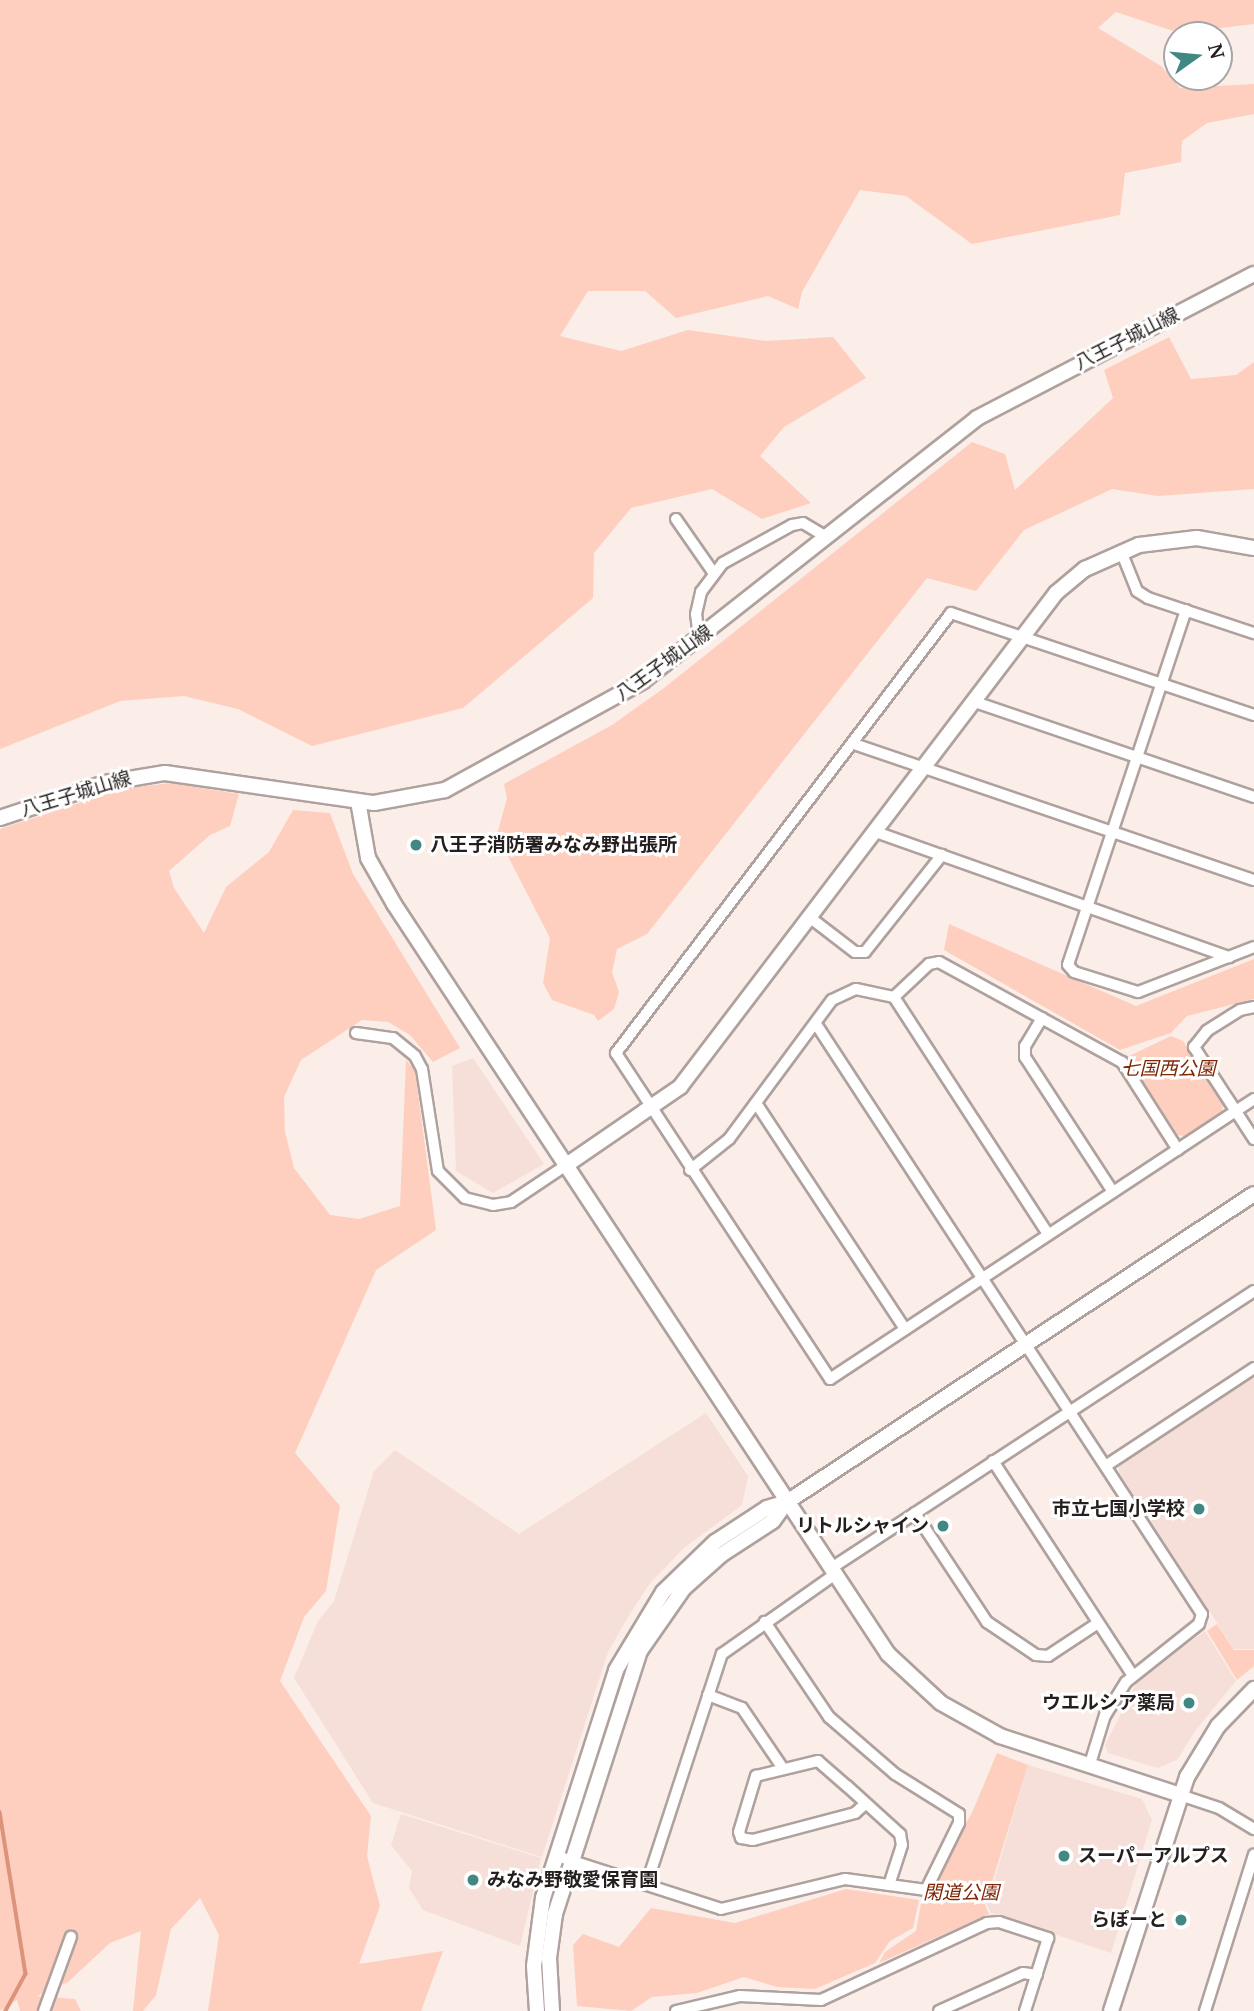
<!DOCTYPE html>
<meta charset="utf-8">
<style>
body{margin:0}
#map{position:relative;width:1254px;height:2011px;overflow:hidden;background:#fbede8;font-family:"Noto Serif","Noto Sans JP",serif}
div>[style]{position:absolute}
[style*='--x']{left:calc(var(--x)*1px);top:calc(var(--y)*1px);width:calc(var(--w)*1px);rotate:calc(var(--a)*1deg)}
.built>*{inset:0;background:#f6dfd8}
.green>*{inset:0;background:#fecfbf}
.stream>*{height:3.5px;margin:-1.75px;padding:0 1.75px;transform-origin:1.75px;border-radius:1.75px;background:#dd927a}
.roads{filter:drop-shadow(2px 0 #afa19d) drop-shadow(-2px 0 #afa19d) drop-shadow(0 2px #afa19d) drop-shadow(0 -2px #afa19d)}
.street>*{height:10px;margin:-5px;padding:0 5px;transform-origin:5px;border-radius:5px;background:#fff}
.secondary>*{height:14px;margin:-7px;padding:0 7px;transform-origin:7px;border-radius:7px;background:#fff}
.dots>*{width:19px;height:19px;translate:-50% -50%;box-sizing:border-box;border:4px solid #fff;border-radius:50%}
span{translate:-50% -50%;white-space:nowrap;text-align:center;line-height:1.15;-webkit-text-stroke:6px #fff;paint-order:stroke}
.street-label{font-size:19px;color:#241f1e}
.poi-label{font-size:19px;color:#241f1e;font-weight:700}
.left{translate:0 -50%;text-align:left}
.right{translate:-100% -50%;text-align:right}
.park-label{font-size:19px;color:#7f2704;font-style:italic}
.north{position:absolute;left:1163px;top:21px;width:70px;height:70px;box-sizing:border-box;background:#fff;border:2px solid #a7a5a5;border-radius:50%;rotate:75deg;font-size:19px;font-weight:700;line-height:28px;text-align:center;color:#241f1e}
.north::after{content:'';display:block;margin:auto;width:24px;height:32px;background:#418883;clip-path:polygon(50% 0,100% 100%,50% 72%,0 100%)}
</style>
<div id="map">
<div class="built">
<div style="clip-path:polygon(473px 1058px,544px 1164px,493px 1193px,456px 1171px,452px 1066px)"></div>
<div style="clip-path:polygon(1254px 1377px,1254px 1649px,1234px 1649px,1119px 1472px,1119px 1465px)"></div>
<div style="clip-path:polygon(706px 1413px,748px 1476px,742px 1505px,685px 1547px,650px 1583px,628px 1617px,608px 1652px,542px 1857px,373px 1803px,294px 1678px,318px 1621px,334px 1601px,374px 1471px,395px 1450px,519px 1534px)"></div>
<div style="clip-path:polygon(1205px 1631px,1236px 1681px,1194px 1732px,1178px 1759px,1158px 1768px,1108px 1753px,1105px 1745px,1138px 1680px)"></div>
<div style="clip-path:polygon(1028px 1765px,1142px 1799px,1152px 1820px,1111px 1953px,991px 1913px,987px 1905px)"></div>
<div style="clip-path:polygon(401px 1814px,541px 1858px,520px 1946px,423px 1910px,409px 1888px,412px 1871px,391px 1845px)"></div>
</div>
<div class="green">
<div style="clip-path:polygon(0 0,1254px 0,1254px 24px,1179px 33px,1116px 12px,1098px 28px,1161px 66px,1180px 88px,1254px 84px,1254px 114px,1207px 123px,1182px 141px,1181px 162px,1125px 173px,1120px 215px,972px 244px,906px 196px,860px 190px,802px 292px,798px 309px,768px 296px,676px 318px,645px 291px,588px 291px,560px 336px,621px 351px,688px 330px,766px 341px,833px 337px,866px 378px,784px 427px,760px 456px,811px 503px,762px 519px,712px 489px,631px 508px,594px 553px,593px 598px,463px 708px,312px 746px,238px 709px,184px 696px,120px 701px,0 749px)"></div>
<div style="clip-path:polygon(1169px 337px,1191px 379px,1236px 375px,1254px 362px,1254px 489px,1158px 496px,1112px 489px,1024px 530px,976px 591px,927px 578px,647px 934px,617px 949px,612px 972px,619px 992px,614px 1009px,598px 1021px,594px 1015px,552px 1000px,543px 983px,550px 938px,497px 835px,507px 798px,504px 784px,612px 725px,664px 688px,972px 442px,1005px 454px,1015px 490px,1113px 398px,1104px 370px)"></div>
<div style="clip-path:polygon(171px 783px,239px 794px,230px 826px,210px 835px,169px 871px,174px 888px,204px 933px,226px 887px,269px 852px,293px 810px,330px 813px,353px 874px,460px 1048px,433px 1062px,410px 1035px,388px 1022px,362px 1020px,301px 1060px,284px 1097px,285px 1132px,294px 1168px,330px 1215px,359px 1219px,400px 1206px,406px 1060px,415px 1070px,436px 1230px,376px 1270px,295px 1453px,340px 1506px,326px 1591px,304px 1617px,280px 1681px,371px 1816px,367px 1856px,380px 1906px,359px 1964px,443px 1951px,421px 2011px,208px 2011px,219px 1935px,200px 1898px,171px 1929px,156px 1995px,143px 2011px,133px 2011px,141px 1931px,110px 1943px,68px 1982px,37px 1996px,75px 1999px,81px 2011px,20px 2011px,17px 2000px,0 2011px,0 829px,122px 789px)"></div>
<div style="clip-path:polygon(949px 924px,1136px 1006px,1254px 959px,1254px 999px,1187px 1016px,1171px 1033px,1120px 1050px,944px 950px)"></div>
<div style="clip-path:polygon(1171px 1036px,1183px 1041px,1223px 1105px,1222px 1113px,1184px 1136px,1178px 1135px,1127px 1057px)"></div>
<div style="clip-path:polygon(1217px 1624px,1234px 1650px,1254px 1650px,1254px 1666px,1237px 1680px,1207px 1631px)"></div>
<div style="clip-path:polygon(997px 1753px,1028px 1765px,985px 1905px,989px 1914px,879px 1963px,885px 1952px,916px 1931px,922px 1898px,931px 1899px,946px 1854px,972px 1813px)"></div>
<div style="clip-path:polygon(846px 1889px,919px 1900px,913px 1928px,890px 1941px,875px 1963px,815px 1989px,777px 1987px,744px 1977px,697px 1993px,652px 1997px,631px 2011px,577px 2006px,573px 1945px,583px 1934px,619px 1947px,651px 1908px,735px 1923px)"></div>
</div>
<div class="stream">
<div style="--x:0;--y:1812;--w:164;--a:80.9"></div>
<div style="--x:26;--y:1974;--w:42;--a:118.4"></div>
</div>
<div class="roads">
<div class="street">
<div style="--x:676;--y:519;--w:65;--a:55.1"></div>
<div style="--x:1121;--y:551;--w:43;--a:68.2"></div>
<div style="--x:1137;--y:591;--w:13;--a:32"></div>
<div style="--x:1148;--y:598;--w:112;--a:18.3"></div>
<div style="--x:1186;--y:610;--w:374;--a:108.4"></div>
<div style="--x:1068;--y:965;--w:9;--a:49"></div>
<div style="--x:1074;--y:972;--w:67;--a:17.4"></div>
<div style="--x:1138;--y:992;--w:124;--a:-21.2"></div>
<div style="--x:699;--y:638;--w:24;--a:-97"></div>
<div style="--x:696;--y:614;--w:23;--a:-77"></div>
<div style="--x:701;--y:592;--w:36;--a:-53"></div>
<div style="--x:723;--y:563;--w:79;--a:-28.8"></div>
<div style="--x:792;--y:525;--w:11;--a:-10"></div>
<div style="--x:803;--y:523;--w:26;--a:31"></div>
<div style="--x:972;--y:701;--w:298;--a:18.8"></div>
<div style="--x:1254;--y:715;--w:320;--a:-161.4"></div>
<div style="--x:951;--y:613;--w:553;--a:127.28"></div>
<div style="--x:616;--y:1053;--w:390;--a:56.7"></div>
<div style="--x:830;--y:1379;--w:508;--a:-33.44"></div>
<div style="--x:854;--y:744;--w:422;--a:18.8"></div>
<div style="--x:873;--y:831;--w:378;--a:19.5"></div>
<div style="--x:808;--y:916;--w:59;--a:37.5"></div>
<div style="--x:855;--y:952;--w:10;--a:0"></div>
<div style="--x:865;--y:952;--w:124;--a:-51.6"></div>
<div style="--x:894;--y:997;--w:283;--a:57"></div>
<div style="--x:1254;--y:1007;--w:14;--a:168"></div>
<div style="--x:1240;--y:1010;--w:39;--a:148"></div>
<div style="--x:1207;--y:1031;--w:21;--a:129"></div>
<div style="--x:1194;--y:1047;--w:110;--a:56.9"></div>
<div style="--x:1042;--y:1018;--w:33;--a:121"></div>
<div style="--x:1025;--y:1046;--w:11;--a:90"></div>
<div style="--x:1025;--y:1057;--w:161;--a:56.9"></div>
<div style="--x:816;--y:1024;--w:705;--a:56.81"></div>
<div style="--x:1202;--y:1614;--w:10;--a:107"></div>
<div style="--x:1199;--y:1624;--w:93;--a:141.5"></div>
<div style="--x:1126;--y:1682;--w:39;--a:122"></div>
<div style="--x:1105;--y:1715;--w:54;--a:107.1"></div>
<div style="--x:356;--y:1033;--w:37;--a:8"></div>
<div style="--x:393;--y:1038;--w:28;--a:39"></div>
<div style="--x:415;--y:1056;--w:15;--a:62"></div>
<div style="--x:422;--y:1069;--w:103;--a:81.1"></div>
<div style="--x:438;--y:1171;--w:38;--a:45"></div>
<div style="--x:465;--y:1198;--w:29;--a:14"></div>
<div style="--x:493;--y:1205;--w:18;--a:-9"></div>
<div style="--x:511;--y:1202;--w:65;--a:-33.7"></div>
<div style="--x:756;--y:1103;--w:271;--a:56.6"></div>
<div style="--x:690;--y:1170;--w:50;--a:-38.5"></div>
<div style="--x:729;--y:1139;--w:173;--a:-53.5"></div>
<div style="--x:832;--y:1000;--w:26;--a:-25"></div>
<div style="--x:856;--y:989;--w:39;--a:12"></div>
<div style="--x:894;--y:997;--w:48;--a:-43.3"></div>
<div style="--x:929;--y:964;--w:10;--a:-11"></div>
<div style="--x:939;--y:962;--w:209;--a:28.7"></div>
<div style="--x:1122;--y:1062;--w:104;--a:57.5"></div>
<div style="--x:993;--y:1461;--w:254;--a:56.9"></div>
<div style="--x:1107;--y:1465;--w:176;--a:-33.4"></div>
<div style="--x:915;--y:1513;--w:131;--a:56.6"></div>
<div style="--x:987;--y:1622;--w:59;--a:34"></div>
<div style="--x:1036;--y:1655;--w:12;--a:5"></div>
<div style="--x:1048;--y:1656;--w:60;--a:-33.4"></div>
<div style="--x:830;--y:1569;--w:507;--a:-33.25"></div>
<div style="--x:708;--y:1695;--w:36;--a:21"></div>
<div style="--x:742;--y:1708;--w:71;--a:55.9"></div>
<div style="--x:1180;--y:1795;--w:41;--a:18.4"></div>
<div style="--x:1219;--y:1808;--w:41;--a:31"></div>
<div style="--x:865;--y:1804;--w:13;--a:138"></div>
<div style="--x:855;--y:1813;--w:106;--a:165.2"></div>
<div style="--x:753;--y:1840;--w:12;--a:-171"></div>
<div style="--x:741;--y:1838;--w:6;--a:-108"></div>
<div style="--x:739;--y:1832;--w:59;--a:-73.1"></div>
<div style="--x:756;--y:1776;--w:64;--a:-13.6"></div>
<div style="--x:818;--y:1761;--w:38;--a:41"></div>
<div style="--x:847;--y:1786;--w:72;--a:42.2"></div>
<div style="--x:900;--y:1834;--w:11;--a:80"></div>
<div style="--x:902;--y:1845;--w:42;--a:108"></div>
<div style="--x:557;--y:1856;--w:172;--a:17.9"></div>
<div style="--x:721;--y:1909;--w:128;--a:-13.6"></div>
<div style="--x:845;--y:1879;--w:82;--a:7.7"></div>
<div style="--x:926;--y:1890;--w:75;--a:-63.8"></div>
<div style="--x:959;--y:1823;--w:9;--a:-90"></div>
<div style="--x:959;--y:1814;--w:75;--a:-148"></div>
<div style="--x:895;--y:1774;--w:87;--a:-139.2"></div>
<div style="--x:829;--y:1717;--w:115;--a:-124"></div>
<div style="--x:647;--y:1883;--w:241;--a:-71.9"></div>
<div style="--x:722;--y:1654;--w:137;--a:-35.2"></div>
<div style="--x:44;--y:2011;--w:79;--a:-70"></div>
<div style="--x:676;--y:2011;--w:66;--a:-13.2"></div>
<div style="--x:740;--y:1996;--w:81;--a:2.8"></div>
<div style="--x:821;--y:2000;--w:183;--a:-24.9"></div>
<div style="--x:987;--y:1923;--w:12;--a:-5"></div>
<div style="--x:999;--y:1922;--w:52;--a:18.1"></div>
<div style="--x:1048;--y:1938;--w:77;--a:107.5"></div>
<div style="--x:939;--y:2011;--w:92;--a:-24.3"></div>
<div style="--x:1023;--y:1973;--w:14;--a:8"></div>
<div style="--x:1205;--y:2011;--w:164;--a:-72.6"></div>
</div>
<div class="secondary">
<div style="--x:358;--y:801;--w:58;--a:80"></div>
<div style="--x:368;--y:858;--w:53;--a:60.5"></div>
<div style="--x:394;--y:904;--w:898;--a:56.63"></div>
<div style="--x:888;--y:1654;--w:72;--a:42.8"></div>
<div style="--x:941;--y:1703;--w:68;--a:29.2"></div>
<div style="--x:1000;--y:1736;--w:189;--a:18.1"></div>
<div style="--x:0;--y:818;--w:111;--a:-18.4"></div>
<div style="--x:105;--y:783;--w:61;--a:-9.5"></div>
<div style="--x:165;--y:773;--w:211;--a:8.2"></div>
<div style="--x:374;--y:803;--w:72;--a:-10.4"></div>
<div style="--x:445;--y:790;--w:226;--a:-28.8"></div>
<div style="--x:643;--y:681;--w:425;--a:-38.2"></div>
<div style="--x:977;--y:418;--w:312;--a:-27.5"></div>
<div style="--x:565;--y:1166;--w:140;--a:-34.5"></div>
<div style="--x:680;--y:1087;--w:621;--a:-52.72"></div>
<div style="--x:1056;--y:593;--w:38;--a:-40"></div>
<div style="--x:1085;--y:569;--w:59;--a:-24"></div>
<div style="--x:1139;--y:545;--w:58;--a:-6.9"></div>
<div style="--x:1197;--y:538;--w:58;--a:10"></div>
<div style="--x:537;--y:2011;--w:45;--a:-93.8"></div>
<div style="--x:534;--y:1966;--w:69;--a:-82.5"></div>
<div style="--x:543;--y:1898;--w:239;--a:-72.2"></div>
<div style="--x:616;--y:1670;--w:91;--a:-58.9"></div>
<div style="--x:663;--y:1592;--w:72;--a:-43.9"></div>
<div style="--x:715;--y:1542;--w:62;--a:-33.2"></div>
<div style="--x:767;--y:1508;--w:21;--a:-17"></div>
<div style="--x:787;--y:1502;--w:559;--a:-33.41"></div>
<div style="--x:552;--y:2011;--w:53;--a:-93.2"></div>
<div style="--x:549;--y:1958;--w:44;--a:-82.2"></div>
<div style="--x:555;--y:1914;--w:276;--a:-72.1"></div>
<div style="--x:640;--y:1651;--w:77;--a:-55.1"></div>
<div style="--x:684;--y:1588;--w:50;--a:-41.7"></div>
<div style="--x:721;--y:1555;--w:62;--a:-33.2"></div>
<div style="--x:773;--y:1521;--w:24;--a:-54"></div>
<div style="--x:1111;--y:2011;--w:246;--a:-72"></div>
<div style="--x:1187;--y:1777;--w:60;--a:-58.7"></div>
<div style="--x:1218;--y:1726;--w:52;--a:-45.8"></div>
</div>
</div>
<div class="dots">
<div style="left:416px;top:845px;background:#418883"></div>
<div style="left:1199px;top:1509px;background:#418883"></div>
<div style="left:943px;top:1526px;background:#418883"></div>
<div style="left:1189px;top:1703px;background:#418883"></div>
<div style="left:1064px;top:1856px;background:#418883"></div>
<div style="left:473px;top:1880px;background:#418883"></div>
<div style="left:1181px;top:1920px;background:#418883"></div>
</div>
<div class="street-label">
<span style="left:1127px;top:339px;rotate:-27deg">八王子城山線</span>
<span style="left:664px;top:663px;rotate:-36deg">八王子城山線</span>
<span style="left:76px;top:794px;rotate:-17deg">八王子城山線</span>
</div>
<div class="poi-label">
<span class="left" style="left:430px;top:845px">八王子消防署みなみ野出張所</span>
<span class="right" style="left:1185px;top:1509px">市立七国小学校</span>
<span class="right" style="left:929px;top:1526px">リトルシャイン</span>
<span class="right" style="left:1175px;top:1703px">ウエルシア薬局</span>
<span class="left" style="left:1078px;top:1856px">スーパーアルプス</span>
<span class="left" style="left:487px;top:1880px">みなみ野敬愛保育園</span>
<span class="right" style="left:1167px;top:1920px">らぽーと</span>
</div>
<div class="park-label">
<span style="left:1168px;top:1069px">七国西公園</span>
<span style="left:961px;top:1893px">閑道公園</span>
</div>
<div class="north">N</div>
</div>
